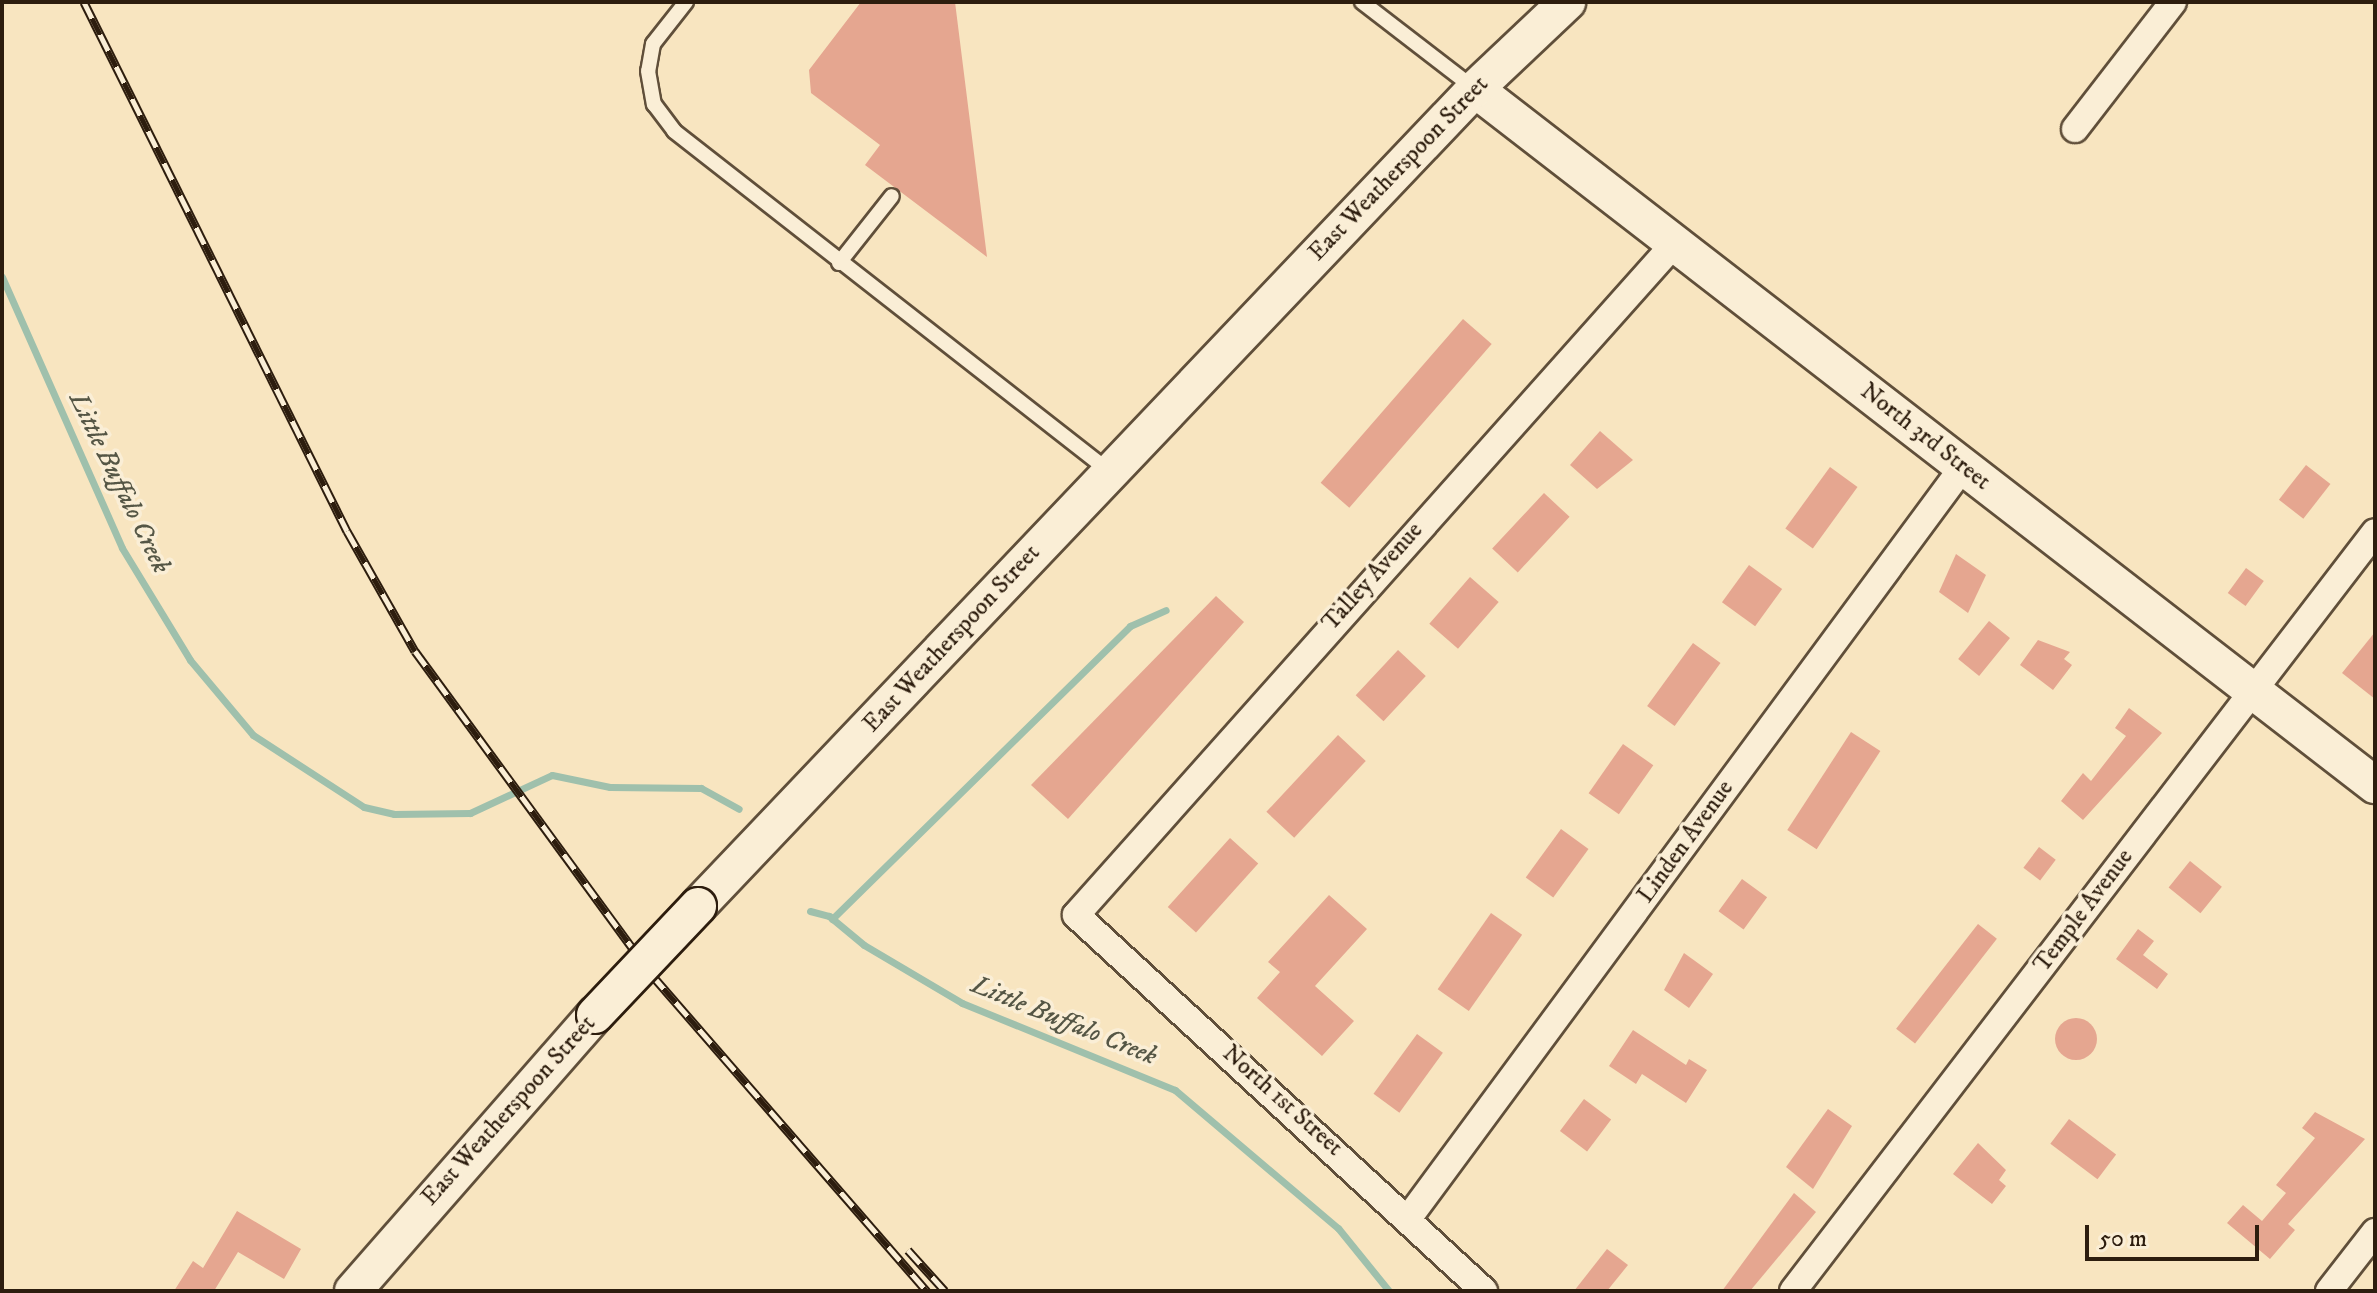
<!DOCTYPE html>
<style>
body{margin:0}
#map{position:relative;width:2377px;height:1293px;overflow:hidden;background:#f8e5c0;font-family:"IM FELL DW Pica",serif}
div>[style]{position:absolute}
.stream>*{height:7px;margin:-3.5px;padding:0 3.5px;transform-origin:3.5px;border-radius:3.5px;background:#9fc0ac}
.building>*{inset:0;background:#e5a690;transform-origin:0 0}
.round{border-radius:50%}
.roads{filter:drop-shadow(2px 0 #604f3a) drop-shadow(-2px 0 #604f3a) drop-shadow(0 2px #604f3a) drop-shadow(0 -2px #604f3a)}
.lane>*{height:14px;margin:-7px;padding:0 7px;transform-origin:7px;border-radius:7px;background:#faeed6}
.street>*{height:26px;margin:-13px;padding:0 13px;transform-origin:13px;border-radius:13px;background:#faeed6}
.secondary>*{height:36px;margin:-18px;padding:0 18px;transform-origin:18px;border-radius:18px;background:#faeed6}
.rail>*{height:9px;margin-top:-4.5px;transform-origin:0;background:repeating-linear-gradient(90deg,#faeed6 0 18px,#2d1d0e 0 36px);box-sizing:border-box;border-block:2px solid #2d1d0e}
.bridges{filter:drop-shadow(2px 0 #2d1d0e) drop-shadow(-2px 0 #2d1d0e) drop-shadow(0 2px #2d1d0e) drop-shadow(0 -2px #2d1d0e)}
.secondary-bridge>*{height:36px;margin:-18px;padding:0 18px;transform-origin:18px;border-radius:18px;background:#faeed6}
span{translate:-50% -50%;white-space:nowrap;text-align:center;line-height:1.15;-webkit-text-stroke:7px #faeed6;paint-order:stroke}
.street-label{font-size:24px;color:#2d1d0e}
.water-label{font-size:26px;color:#555645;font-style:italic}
.frame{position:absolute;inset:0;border:4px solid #2d1d0e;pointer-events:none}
.scale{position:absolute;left:2085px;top:1225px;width:174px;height:36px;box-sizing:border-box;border:4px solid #2d1d0e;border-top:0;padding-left:10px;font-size:24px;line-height:28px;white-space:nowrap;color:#2d1d0e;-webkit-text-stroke:6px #faeed6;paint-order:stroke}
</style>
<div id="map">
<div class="stream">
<div style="left:2px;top:277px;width:296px;rotate:66.1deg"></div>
<div style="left:122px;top:548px;width:131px;rotate:58.7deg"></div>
<div style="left:190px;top:660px;width:98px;rotate:50deg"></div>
<div style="left:253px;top:735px;width:132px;rotate:33deg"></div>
<div style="left:364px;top:807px;width:31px;rotate:13deg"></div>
<div style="left:394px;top:814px;width:76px;rotate:-0.8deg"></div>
<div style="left:470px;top:813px;width:90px;rotate:-24.9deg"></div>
<div style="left:552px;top:775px;width:59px;rotate:11.7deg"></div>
<div style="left:610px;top:787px;width:91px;rotate:0.6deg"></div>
<div style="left:701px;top:788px;width:43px;rotate:28.9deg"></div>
<div style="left:810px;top:911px;width:20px;rotate:15deg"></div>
<div style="left:829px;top:916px;width:45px;rotate:39.6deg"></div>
<div style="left:864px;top:945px;width:114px;rotate:30.6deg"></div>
<div style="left:962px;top:1003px;width:230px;rotate:22.2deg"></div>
<div style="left:1175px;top:1090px;width:214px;rotate:40.3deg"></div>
<div style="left:1338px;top:1228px;width:81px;rotate:51deg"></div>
<div style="left:832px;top:919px;width:418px;rotate:-44.5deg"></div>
<div style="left:1130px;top:626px;width:39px;rotate:-24deg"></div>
</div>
<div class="building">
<div style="clip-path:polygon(861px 2px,955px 2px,987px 257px,865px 165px,880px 145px,811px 93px,809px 70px)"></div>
<div style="left:1463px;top:319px;width:38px;height:217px;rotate:41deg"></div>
<div style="clip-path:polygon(1600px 431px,1633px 460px,1597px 489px,1570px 465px)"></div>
<div style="left:2306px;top:465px;width:31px;height:44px;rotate:38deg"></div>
<div style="left:1830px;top:467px;width:34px;height:76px;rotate:36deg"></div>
<div style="left:1544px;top:493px;width:35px;height:76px;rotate:43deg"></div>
<div style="clip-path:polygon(1956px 554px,1986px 575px,1968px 613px,1939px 592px)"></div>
<div style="left:1749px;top:565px;width:41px;height:46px;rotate:36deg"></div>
<div style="left:2246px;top:568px;width:22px;height:31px;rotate:36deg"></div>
<div style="left:1470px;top:577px;width:38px;height:62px;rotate:41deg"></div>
<div style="clip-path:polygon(1216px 596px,1244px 622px,1068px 819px,1031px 785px)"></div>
<div style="left:1989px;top:621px;width:27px;height:49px;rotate:39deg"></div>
<div style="clip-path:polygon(2375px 632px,2375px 699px,2342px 673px)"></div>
<div style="clip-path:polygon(2038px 640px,2070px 652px,2064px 659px,2072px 665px,2053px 690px,2020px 665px)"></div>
<div style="left:1693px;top:643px;width:34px;height:78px;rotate:36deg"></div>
<div style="left:1398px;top:650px;width:38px;height:62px;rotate:43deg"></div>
<div style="clip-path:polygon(2129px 708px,2162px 733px,2083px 820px,2061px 801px,2083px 773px,2091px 781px,2126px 736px,2115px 728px)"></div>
<div style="left:1851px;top:732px;width:35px;height:117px;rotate:33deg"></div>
<div style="left:1338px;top:735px;width:38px;height:105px;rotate:43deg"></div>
<div style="left:1623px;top:744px;width:37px;height:60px;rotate:35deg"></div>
<div style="left:1561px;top:829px;width:34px;height:60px;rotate:36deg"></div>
<div style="left:1230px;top:838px;width:38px;height:93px;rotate:42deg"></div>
<div style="left:2039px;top:847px;width:21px;height:26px;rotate:37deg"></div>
<div style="left:2190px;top:861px;width:41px;height:34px;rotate:39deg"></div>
<div style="left:1742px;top:879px;width:31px;height:40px;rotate:36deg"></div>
<div style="clip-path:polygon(1329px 895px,1367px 929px,1315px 986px,1354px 1021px,1322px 1056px,1257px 998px,1280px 972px,1268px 962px)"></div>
<div style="left:1491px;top:913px;width:38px;height:93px;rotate:35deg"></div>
<div style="left:1978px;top:924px;width:24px;height:133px;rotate:38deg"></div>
<div style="clip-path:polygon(2138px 929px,2154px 941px,2143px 955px,2168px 974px,2157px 989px,2116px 959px)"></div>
<div style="clip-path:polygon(1684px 953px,1713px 974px,1689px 1008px,1664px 990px)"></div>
<div class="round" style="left:2055px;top:1018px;width:42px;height:42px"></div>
<div style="clip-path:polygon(1633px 1030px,1686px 1065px,1689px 1059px,1707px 1070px,1686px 1103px,1642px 1074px,1636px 1084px,1609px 1066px)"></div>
<div style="left:1417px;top:1034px;width:32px;height:74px;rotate:36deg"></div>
<div style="left:1584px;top:1099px;width:34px;height:40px;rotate:37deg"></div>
<div style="clip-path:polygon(1828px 1109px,1852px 1126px,1813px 1189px,1786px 1167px)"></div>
<div style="clip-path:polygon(2315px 1112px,2365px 1139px,2288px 1224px,2295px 1230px,2270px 1259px,2227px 1223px,2243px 1205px,2262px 1221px,2286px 1193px,2276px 1185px,2315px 1138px,2302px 1128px)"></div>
<div style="left:2069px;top:1119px;width:59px;height:31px;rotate:37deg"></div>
<div style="clip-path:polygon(1978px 1143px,2006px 1170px,1999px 1180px,2006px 1186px,1992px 1204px,1953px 1174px)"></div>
<div style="clip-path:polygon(1794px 1193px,1816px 1212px,1750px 1291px,1722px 1291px)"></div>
<div style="clip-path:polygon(237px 1211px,301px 1249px,284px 1279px,238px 1252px,214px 1291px,174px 1291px,193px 1261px,203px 1268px)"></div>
<div style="clip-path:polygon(1607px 1249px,1628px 1265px,1607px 1291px,1574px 1291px)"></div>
</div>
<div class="roads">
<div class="lane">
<div style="left:686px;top:2px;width:53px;rotate:128.2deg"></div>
<div style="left:653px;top:44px;width:27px;rotate:100deg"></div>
<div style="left:648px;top:71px;width:34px;rotate:80deg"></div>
<div style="left:654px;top:104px;width:34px;rotate:53deg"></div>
<div style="left:674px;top:131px;width:552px;rotate:38.01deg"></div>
<div style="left:1362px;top:2px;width:143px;rotate:37.6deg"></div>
<div style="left:839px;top:263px;width:85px;rotate:-51.7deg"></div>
</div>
<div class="street">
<div style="left:2075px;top:129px;width:160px;rotate:-52.3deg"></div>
<div style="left:1410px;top:1216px;width:931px;rotate:-53.56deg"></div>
<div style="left:1484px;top:1291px;width:555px;rotate:-137.34deg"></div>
<div style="left:1076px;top:915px;width:899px;rotate:-48.29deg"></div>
<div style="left:1793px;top:1291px;width:956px;rotate:-52.52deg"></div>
<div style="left:2329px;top:1291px;width:75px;rotate:-52.1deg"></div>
</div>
<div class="secondary">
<div style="left:1475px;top:89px;width:1138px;rotate:37.72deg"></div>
<div style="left:698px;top:906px;width:1127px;rotate:-46.44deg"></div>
<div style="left:1475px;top:89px;width:127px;rotate:-43.4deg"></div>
<div style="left:353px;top:1291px;width:367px;rotate:-48.8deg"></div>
</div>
</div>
<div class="rail">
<div style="left:84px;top:2px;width:591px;rotate:63.57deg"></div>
<div style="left:347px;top:531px;width:138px;rotate:60.5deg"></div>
<div style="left:415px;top:651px;width:401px;rotate:53.8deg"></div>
<div style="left:652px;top:975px;width:419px;rotate:49deg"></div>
<div style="left:908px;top:1250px;width:55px;rotate:47.9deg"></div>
</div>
<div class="bridges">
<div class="secondary-bridge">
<div style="left:595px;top:1015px;width:150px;rotate:-46.6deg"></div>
</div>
</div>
<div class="street-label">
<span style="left:1399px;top:169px;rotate:-46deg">East Weatherspoon Street</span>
<span style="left:1925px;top:437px;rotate:38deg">North 3rd Street</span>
<span style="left:1373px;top:577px;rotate:-48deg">Talley Avenue</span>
<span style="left:952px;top:639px;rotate:-47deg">East Weatherspoon Street</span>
<span style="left:1686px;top:842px;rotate:-54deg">Linden Avenue</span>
<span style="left:2084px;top:911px;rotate:-53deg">Temple Avenue</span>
<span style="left:1282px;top:1101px;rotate:42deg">North 1st Street</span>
<span style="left:509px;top:1111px;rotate:-48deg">East Weatherspoon Street</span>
</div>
<div class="water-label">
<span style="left:119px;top:483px;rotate:64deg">Little Buffalo Creek</span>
<span style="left:1064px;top:1021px;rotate:22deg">Little Buffalo Creek</span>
</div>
<div class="frame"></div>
<div class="scale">50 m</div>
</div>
